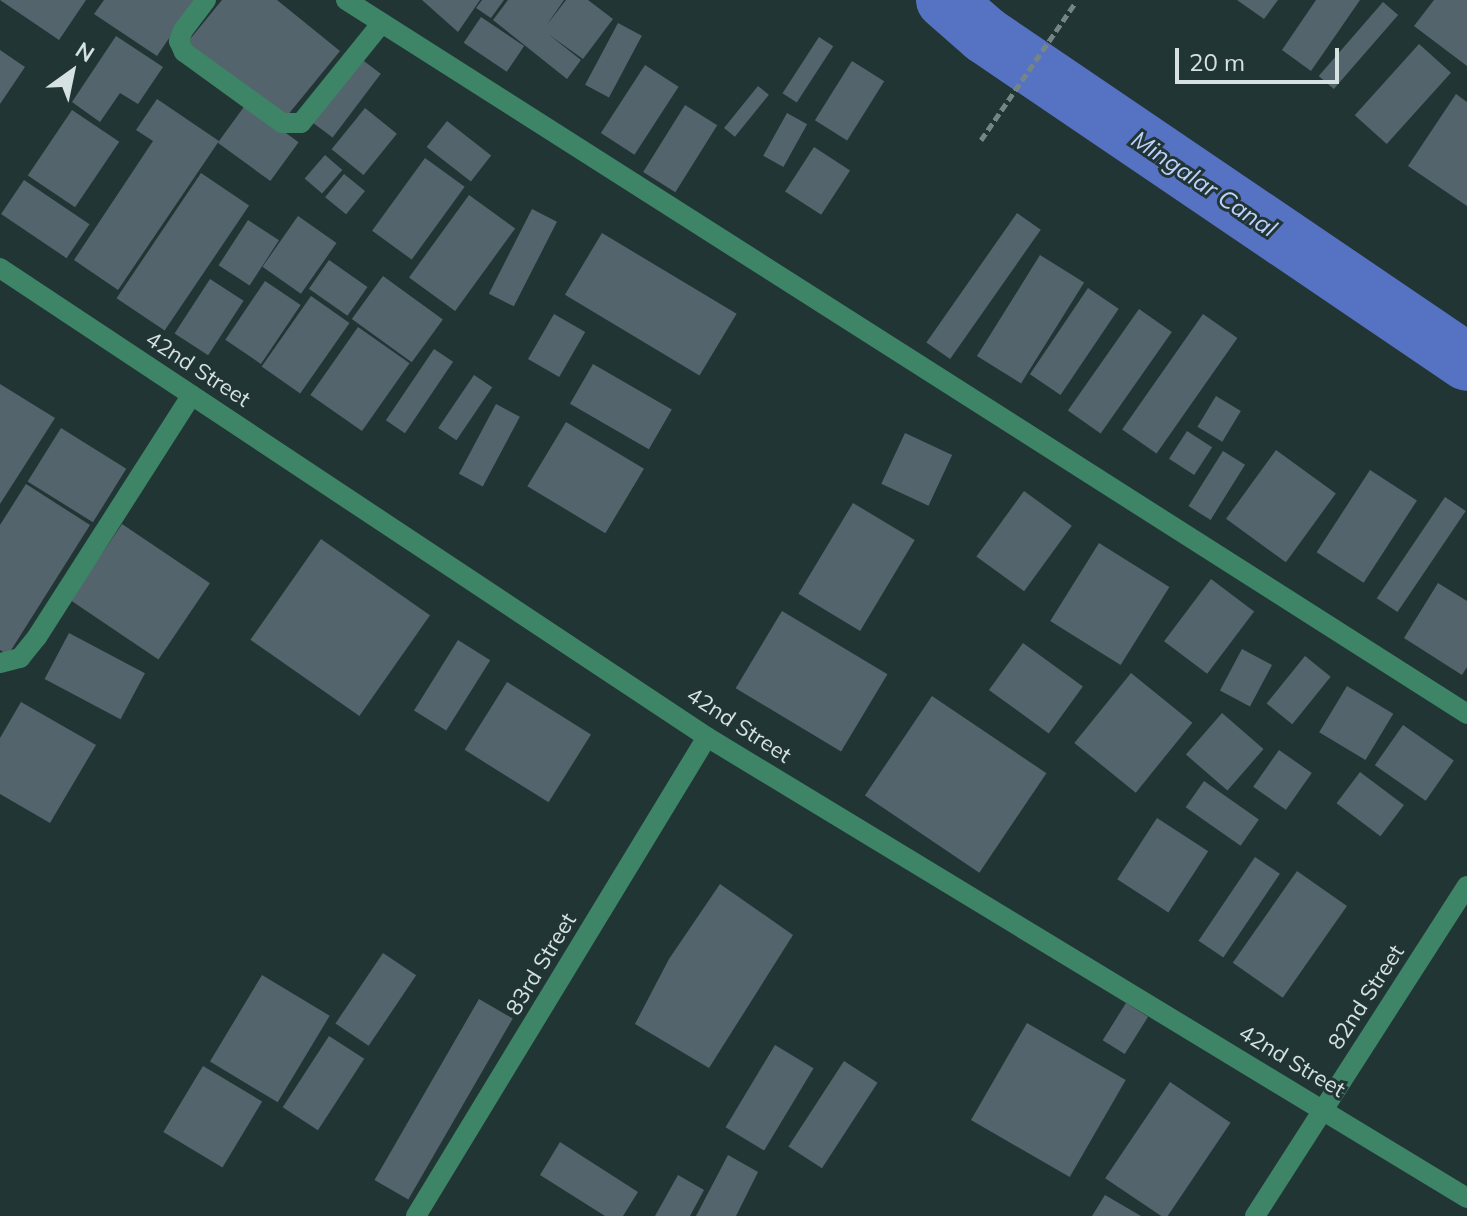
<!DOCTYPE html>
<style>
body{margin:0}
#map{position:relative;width:1467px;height:1216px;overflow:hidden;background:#223535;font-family:Mulish,sans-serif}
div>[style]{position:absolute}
.canal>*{height:58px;margin:-29px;padding:0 29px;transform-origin:29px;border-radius:29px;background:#5673c3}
.building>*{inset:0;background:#54646c;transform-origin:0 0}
.path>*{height:5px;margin-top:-2.5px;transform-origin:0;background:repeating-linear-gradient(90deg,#758485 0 8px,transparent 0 12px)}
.minor>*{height:20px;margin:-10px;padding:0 10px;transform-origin:10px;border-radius:10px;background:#3e8467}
span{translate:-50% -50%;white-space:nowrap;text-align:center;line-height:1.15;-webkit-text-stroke:6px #223535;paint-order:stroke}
.street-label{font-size:22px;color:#d6e1e2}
.water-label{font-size:24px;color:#bed1fc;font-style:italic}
.north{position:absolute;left:32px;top:32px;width:80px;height:80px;-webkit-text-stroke:6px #223535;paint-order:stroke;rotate:33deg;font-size:22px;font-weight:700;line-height:32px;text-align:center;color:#d6e1e2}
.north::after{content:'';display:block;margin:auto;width:28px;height:36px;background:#d6e1e2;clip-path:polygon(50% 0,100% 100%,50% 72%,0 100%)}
.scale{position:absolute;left:1175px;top:48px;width:164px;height:36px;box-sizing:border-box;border:4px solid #d6e1e2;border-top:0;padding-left:10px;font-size:24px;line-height:28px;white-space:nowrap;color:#d6e1e2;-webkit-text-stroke:6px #223535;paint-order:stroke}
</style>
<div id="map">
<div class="canal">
<div style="left:945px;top:0;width:53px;rotate:41.2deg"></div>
<div style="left:985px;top:35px;width:582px;rotate:34.15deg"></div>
</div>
<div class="building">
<div style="clip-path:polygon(0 0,86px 0,59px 40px)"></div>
<div style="clip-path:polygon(104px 0,195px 0,157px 56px,94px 14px)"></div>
<div style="clip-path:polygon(222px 0,277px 0,340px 51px,282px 122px,186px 44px)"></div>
<div style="clip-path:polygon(422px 0,480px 0,458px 32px)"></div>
<div style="clip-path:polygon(482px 0,504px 0,491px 18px,476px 8px)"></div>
<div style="clip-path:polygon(508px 0,564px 0,546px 26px,566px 0,588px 0,613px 19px,583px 59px,548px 34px,581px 60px,567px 79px,493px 20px)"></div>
<div style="clip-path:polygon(1237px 0,1278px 0,1264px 19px)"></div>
<div style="clip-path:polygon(1316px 0,1360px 0,1311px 71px,1282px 50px)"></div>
<div style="clip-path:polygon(1434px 0,1467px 0,1467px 66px,1414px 26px)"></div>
<div style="left:1383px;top:2px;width:20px;height:98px;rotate:41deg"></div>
<div style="left:481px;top:17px;width:52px;height:31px;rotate:34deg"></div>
<div style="left:618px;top:23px;width:27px;height:70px;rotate:28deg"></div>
<div style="clip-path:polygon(116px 36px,163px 67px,138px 104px,120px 93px,100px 122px,72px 102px)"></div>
<div style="left:819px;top:37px;width:17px;height:67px;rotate:33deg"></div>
<div style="left:1419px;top:44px;width:43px;height:96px;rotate:42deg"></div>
<div style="clip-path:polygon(0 50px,25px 67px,0 104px)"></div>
<div style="left:360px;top:58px;width:26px;height:80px;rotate:37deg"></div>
<div style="left:852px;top:61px;width:38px;height:70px;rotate:32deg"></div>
<div style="left:645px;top:65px;width:40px;height:81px;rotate:33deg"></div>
<div style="left:758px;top:86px;width:14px;height:54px;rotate:39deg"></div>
<div style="clip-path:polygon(1456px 94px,1467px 102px,1467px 206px,1408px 166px)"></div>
<div style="clip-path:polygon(157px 99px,219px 141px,118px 290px,74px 260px,153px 141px,136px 130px)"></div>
<div style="left:246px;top:104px;width:65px;height:48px;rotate:36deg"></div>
<div style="left:685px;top:105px;width:38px;height:79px;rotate:32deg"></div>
<div style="left:365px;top:108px;width:41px;height:53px;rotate:39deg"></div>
<div style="left:72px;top:110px;width:57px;height:79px;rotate:34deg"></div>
<div style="left:787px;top:113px;width:23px;height:49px;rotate:29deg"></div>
<div style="left:447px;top:121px;width:56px;height:33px;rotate:38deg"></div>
<div style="left:814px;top:147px;width:43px;height:53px;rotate:33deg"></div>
<div style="left:325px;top:155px;width:23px;height:31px;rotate:41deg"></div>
<div style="left:425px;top:158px;width:49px;height:90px;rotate:36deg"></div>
<div style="left:201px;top:173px;width:58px;height:151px;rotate:34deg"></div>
<div style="left:344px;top:174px;width:27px;height:30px;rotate:39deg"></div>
<div style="left:24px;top:180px;width:79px;height:41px;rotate:34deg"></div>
<div style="left:469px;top:195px;width:57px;height:102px;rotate:36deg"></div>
<div style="left:532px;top:209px;width:28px;height:95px;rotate:27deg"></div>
<div style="left:1017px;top:213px;width:29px;height:158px;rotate:35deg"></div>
<div style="left:298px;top:216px;width:47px;height:62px;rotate:35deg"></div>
<div style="left:248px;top:220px;width:37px;height:54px;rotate:33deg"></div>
<div style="left:602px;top:233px;width:157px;height:72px;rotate:31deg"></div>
<div style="left:1040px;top:255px;width:52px;height:119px;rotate:32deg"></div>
<div style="left:329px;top:260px;width:47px;height:35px;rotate:35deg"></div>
<div style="left:383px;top:276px;width:74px;height:53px;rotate:36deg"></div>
<div style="left:210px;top:279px;width:40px;height:65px;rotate:33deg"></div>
<div style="left:265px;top:281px;width:43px;height:71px;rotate:34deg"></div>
<div style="left:1088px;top:288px;width:37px;height:104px;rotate:34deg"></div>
<div style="left:311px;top:296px;width:47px;height:86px;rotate:35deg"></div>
<div style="left:1139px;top:309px;width:40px;height:124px;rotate:35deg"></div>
<div style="left:554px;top:314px;width:36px;height:52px;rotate:30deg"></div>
<div style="left:1203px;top:314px;width:42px;height:141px;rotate:35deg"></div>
<div style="left:358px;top:327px;width:63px;height:83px;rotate:35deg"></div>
<div style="left:434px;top:349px;width:23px;height:86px;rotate:34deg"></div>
<div style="left:593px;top:364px;width:91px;height:46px;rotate:30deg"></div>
<div style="left:474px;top:375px;width:22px;height:64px;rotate:34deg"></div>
<div style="clip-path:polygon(0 384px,55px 418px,0 504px)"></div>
<div style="left:1216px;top:396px;width:29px;height:36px;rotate:31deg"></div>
<div style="left:496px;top:404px;width:27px;height:79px;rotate:28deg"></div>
<div style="left:566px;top:422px;width:91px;height:75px;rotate:31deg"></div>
<div style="left:61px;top:428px;width:77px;height:63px;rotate:32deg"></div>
<div style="left:1187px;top:431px;width:30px;height:33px;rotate:33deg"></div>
<div style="left:905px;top:433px;width:52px;height:56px;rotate:25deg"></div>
<div style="left:1276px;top:450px;width:74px;height:85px;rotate:36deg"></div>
<div style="left:1223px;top:451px;width:26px;height:65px;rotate:32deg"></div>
<div style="left:1370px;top:470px;width:56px;height:98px;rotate:33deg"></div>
<div style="clip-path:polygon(26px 484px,90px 525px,8px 655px,0 650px,0 525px)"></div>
<div style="left:1024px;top:491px;width:59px;height:81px;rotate:36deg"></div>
<div style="left:1445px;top:497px;width:25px;height:122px;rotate:34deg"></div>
<div style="left:853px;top:503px;width:72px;height:106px;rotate:31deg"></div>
<div style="left:122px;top:524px;width:106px;height:92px;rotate:34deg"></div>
<div style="left:321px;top:539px;width:133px;height:123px;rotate:35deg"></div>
<div style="left:1099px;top:543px;width:83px;height:92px;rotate:32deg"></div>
<div style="left:1211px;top:579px;width:54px;height:78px;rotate:37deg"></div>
<div style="clip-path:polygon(1438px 583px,1467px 601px,1467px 667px,1462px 675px,1404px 638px)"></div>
<div style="left:782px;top:611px;width:123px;height:90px;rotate:31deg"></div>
<div style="left:69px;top:633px;width:86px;height:52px;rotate:28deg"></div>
<div style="left:458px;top:640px;width:38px;height:83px;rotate:32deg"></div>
<div style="left:1023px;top:643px;width:74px;height:58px;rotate:36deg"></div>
<div style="left:1242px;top:649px;width:34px;height:47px;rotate:28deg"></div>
<div style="left:1305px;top:656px;width:33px;height:61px;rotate:39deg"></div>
<div style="left:1131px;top:673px;width:79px;height:90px;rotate:39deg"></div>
<div style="left:507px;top:682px;width:99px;height:80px;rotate:32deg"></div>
<div style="left:1347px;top:686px;width:54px;height:54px;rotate:31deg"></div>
<div style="left:932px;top:696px;width:138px;height:120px;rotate:34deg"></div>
<div style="clip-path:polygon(21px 702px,96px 745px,50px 823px,0 794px,0 738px)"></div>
<div style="left:1222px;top:713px;width:55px;height:55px;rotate:41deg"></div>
<div style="left:1403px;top:725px;width:62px;height:49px;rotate:35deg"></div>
<div style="left:1279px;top:750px;width:40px;height:45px;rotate:35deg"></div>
<div style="left:1360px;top:772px;width:55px;height:39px;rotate:37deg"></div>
<div style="left:1204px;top:781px;width:67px;height:32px;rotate:35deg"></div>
<div style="left:1157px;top:818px;width:61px;height:73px;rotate:33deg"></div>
<div style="left:1255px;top:857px;width:30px;height:101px;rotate:34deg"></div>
<div style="left:1297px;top:871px;width:61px;height:112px;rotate:35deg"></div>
<div style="clip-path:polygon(720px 884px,793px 935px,709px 1068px,635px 1024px,669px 959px)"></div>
<div style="left:383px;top:953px;width:40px;height:85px;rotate:34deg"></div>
<div style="left:262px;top:975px;width:79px;height:101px;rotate:31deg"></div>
<div style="left:479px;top:999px;width:39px;height:209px;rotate:30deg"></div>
<div style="left:1126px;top:1003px;width:26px;height:44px;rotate:32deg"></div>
<div style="left:1027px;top:1023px;width:114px;height:112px;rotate:30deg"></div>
<div style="left:329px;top:1036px;width:42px;height:85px;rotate:33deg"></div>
<div style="left:775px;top:1045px;width:45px;height:96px;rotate:31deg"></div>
<div style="left:844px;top:1061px;width:40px;height:102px;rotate:33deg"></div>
<div style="left:203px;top:1066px;width:69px;height:77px;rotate:31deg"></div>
<div style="left:1170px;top:1082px;width:73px;height:116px;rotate:34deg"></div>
<div style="clip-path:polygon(560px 1142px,638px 1192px,623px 1216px,605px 1216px,540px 1175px)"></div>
<div style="clip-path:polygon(728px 1155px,758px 1172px,736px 1216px,696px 1216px)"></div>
<div style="clip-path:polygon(678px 1175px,704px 1190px,690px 1216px,655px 1216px)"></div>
<div style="clip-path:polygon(1105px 1195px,1141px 1216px,1092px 1216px)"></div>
</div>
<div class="path">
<div style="left:981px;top:140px;width:166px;rotate:-55.5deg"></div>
</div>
<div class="minor">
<div style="left:206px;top:0;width:38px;rotate:127deg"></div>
<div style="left:183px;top:30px;width:12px;rotate:110deg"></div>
<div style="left:179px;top:41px;width:12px;rotate:66deg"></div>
<div style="left:184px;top:52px;width:121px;rotate:35.9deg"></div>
<div style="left:282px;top:123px;width:19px"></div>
<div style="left:301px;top:123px;width:126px;rotate:-51.1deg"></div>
<div style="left:346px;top:0;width:1329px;rotate:32.49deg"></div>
<div style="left:0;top:268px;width:848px;rotate:33.56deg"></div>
<div style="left:707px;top:737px;width:889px;rotate:31.24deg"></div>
<div style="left:0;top:663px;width:21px;rotate:-14deg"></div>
<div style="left:20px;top:658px;width:27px;rotate:-51deg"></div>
<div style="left:37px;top:637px;width:287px;rotate:-57.4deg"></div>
<div style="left:416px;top:1216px;width:560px;rotate:-58.72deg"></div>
<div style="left:1255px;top:1216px;width:392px;rotate:-57.3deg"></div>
</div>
<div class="street-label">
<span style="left:198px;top:369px;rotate:33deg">42nd Street</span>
<span style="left:739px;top:725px;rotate:33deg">42nd Street</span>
<span style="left:541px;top:964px;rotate:-59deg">83rd Street</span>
<span style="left:1366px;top:997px;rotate:-57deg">82nd Street</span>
<span style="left:1292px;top:1061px;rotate:31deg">42nd Street</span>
</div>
<div class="water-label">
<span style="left:1204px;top:184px;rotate:34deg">Mingalar Canal</span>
</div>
<div class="north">N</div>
<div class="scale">20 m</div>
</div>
